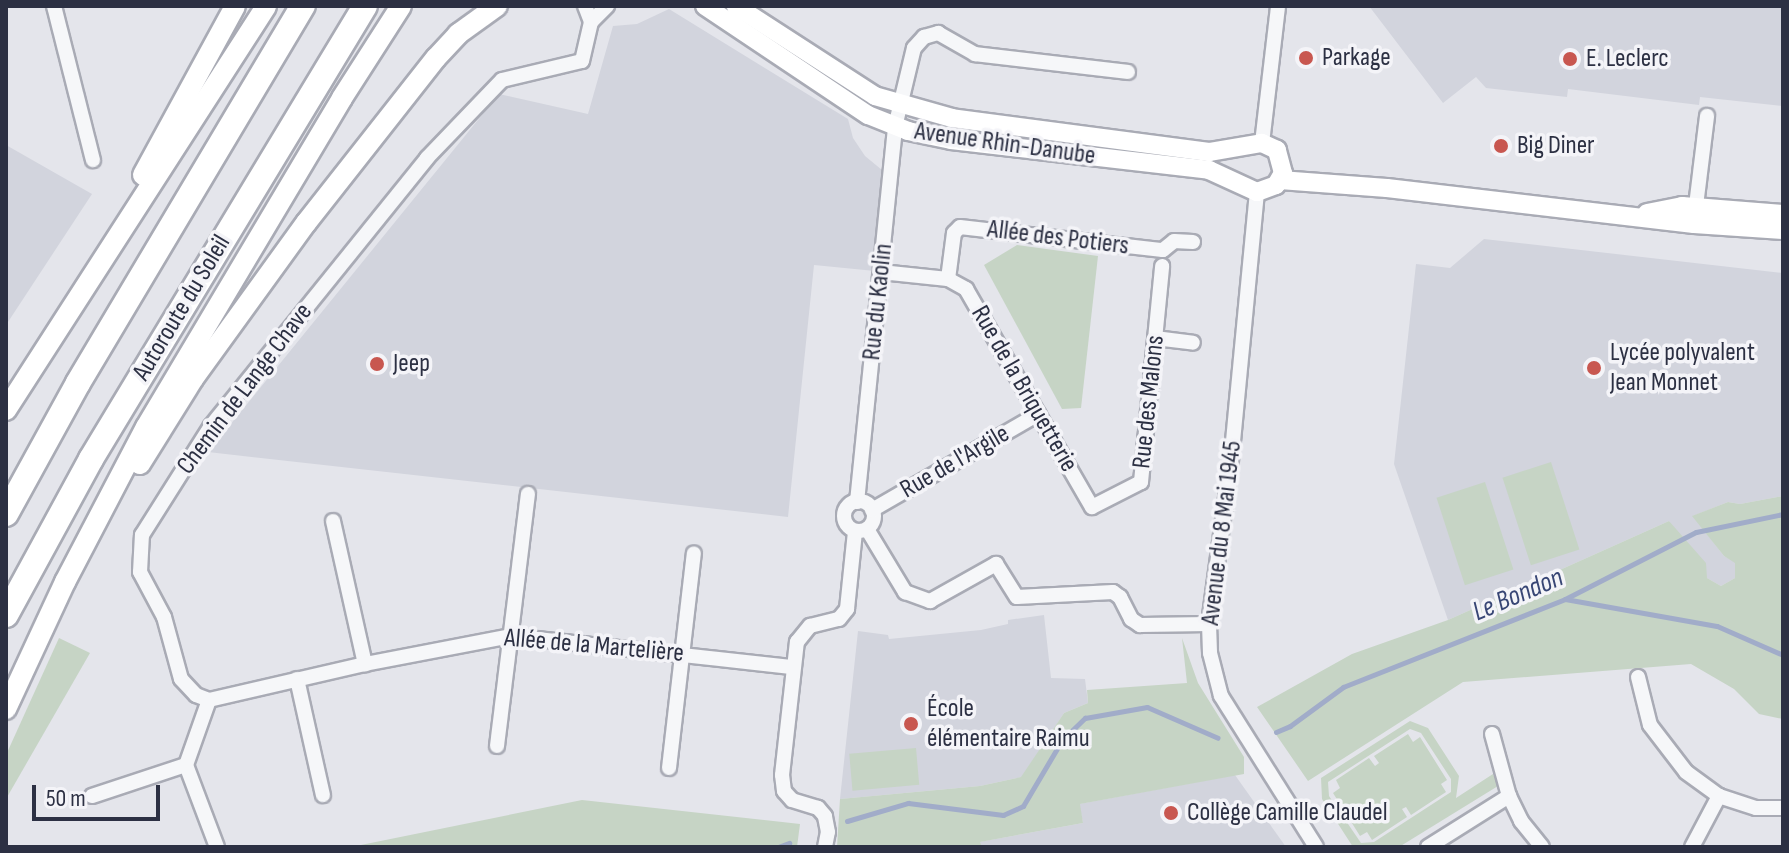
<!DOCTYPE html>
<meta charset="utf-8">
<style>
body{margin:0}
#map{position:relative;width:1789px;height:853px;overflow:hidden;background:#e4e5eb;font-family:"Sofia Sans Condensed",sans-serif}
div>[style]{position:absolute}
.built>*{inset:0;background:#d2d4dd}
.green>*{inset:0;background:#c6d4c5;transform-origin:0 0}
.stream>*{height:5px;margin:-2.5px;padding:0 2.5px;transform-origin:2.5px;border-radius:2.5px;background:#a1acc9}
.roads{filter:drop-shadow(2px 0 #a9abb5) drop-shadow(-2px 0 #a9abb5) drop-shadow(0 2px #a9abb5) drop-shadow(0 -2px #a9abb5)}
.street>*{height:14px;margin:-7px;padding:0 7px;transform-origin:7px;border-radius:7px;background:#f6f7f9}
.street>.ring{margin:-7px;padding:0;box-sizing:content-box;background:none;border:14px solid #f6f7f9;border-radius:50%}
.secondary>*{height:18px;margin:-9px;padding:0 9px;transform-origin:9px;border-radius:9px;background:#fff}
.primary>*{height:20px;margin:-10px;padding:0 10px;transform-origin:10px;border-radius:10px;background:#fff}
.highway>*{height:24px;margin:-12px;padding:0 12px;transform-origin:12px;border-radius:12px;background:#fff}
.dots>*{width:22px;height:22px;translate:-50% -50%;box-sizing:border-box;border:4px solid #f4f4f8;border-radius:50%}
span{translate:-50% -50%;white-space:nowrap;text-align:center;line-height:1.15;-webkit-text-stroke:7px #f4f4f8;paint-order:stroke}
.poi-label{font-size:26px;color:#2c3043}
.left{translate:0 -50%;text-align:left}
.street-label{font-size:26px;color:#2c3043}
.water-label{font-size:28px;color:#384675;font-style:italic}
.frame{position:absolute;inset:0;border:8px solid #2c3043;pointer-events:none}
.scale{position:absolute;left:32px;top:785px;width:128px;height:36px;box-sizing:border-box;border:4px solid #2c3043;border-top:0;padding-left:10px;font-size:24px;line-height:28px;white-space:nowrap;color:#2c3043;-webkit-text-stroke:6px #f4f4f8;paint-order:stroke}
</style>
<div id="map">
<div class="built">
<div style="clip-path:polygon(1369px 6px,1783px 6px,1783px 106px,1700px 97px,1699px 105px,1568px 89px,1567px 97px,1486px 88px,1476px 77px,1443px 103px)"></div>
<div style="clip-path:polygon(669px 9px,848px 119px,853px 138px,865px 156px,882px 170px,875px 271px,814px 265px,788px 517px,208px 452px,499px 94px,588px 114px,613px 26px,637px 24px)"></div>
<div style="clip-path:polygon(6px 145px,92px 194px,6px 325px)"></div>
<div style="clip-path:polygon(1484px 239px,1783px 273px,1783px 496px,1740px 504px,1728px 502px,1693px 516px,1724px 556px,1735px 562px,1735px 578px,1721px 586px,1707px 578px,1669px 521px,1448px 620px,1394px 464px,1416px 264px,1450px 268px)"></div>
<div style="clip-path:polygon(1044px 615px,1051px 678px,1085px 679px,1088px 703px,1064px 713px,1022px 777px,980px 786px,840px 799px,858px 631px,888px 635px,889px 639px,981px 630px,1008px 624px,1008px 620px)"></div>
<div style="clip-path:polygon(1235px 775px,1286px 847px,982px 847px,979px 842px,1083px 823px,1079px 804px)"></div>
</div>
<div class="green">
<div style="clip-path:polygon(1017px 245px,1098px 256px,1081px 408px,1062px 409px,984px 265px)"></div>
<div style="left:1551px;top:462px;width:92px;height:51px;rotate:72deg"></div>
<div style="left:1485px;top:482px;width:92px;height:51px;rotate:72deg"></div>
<div style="clip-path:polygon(1783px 496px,1783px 719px,1759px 714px,1734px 689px,1691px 664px,1463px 682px,1308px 781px,1257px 707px,1352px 654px,1448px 620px,1669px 521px,1706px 563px,1707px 578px,1721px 586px,1735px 578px,1735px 563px,1724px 556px,1692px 516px,1728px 502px,1740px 504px)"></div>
<div style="clip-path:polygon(59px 638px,90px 653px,6px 799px,6px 755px)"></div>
<div style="clip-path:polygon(1182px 638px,1198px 683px,1244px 757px,1244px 774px,1080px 804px,1083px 823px,980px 842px,982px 847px,837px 847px,840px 799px,980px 786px,1021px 777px,1064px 713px,1088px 703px,1087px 690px,1187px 683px)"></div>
<div style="clip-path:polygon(evenodd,1410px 721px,1428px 728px,1459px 776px,1456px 798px,1493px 774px,1498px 786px,1399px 847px,1353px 847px,1322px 799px,1321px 778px,1410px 721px,1410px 729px,1421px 733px,1451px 779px,1451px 792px,1374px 842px,1361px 843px,1329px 796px,1328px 782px,1410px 729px)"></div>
<div style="clip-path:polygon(1408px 734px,1413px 742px,1420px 737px,1447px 780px,1441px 784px,1446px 792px,1411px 815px,1406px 807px,1402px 809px,1407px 817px,1372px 840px,1367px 832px,1360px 836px,1333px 793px,1340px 788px,1336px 780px,1369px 758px,1375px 766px,1379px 763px,1374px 756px)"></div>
<div style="left:916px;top:748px;width:37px;height:67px;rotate:85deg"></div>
<div style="clip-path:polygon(582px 800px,800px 824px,797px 847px,351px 847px)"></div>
</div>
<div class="stream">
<div style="left:1565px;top:599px;width:154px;rotate:10.1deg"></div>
<div style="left:1717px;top:626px;width:72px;rotate:23.7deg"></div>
<div style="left:1276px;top:732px;width:15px;rotate:-23deg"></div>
<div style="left:1290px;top:726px;width:66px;rotate:-36.3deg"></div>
<div style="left:1343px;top:687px;width:239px;rotate:-21.6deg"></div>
<div style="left:1565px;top:599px;width:147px;rotate:-27.1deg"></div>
<div style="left:1696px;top:532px;width:89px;rotate:-11.7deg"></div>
<div style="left:847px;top:821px;width:64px;rotate:-16.4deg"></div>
<div style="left:908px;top:803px;width:96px;rotate:7.2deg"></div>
<div style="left:1003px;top:815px;width:22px;rotate:-24deg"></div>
<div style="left:1023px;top:806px;width:77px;rotate:-59.4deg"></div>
<div style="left:1062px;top:740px;width:32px;rotate:-44deg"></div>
<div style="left:1085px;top:718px;width:63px;rotate:-10.1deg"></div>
<div style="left:1147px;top:707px;width:77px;rotate:23.6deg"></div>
<div style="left:778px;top:847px;width:12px;rotate:-20deg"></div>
</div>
<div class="roads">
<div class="street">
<div style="left:54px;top:6px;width:159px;rotate:75.8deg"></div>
<div style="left:585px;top:6px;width:17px;rotate:69deg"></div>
<div style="left:1262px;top:143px;width:138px;rotate:-83.3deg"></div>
<div style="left:1257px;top:192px;width:262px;rotate:95.5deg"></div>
<div style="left:1232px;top:453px;width:173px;rotate:97.7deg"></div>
<div style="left:1209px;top:624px;width:29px;rotate:88deg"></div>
<div style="left:1210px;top:653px;width:44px;rotate:75.7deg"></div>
<div style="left:1221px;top:696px;width:178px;rotate:57.8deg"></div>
<div style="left:1695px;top:214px;width:99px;rotate:-83deg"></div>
<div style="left:881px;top:272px;width:67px;rotate:6deg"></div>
<div style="left:948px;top:279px;width:21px;rotate:29deg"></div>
<div style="left:966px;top:289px;width:252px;rotate:60deg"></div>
<div style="left:1092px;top:507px;width:55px;rotate:-27deg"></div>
<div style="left:1141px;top:482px;width:217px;rotate:-84.4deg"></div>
<div style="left:948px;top:279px;width:46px;rotate:-82.6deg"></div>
<div style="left:954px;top:233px;width:8px;rotate:-45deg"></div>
<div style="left:960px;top:227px;width:204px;rotate:6.5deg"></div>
<div style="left:1163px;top:250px;width:14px;rotate:-39deg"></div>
<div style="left:1174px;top:241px;width:19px;rotate:3deg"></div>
<div style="left:1155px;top:338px;width:38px;rotate:7deg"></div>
<div class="ring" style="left:844px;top:501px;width:16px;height:16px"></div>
<div style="left:857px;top:502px;width:377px;rotate:-84.2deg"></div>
<div style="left:895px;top:127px;width:81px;rotate:-76.5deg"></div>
<div style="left:914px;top:48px;width:15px;rotate:-48deg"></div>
<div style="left:924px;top:37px;width:15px;rotate:-16deg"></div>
<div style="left:938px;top:33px;width:43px;rotate:29.6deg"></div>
<div style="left:975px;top:54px;width:154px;rotate:6.7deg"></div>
<div style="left:872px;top:510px;width:192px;rotate:-30deg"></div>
<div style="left:333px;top:521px;width:147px;rotate:77.4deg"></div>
<div style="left:867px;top:529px;width:74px;rotate:58.9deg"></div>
<div style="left:905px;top:592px;width:27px;rotate:20deg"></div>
<div style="left:930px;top:601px;width:76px;rotate:-29.3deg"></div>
<div style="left:996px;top:564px;width:39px;rotate:58deg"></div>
<div style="left:1017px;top:597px;width:96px;rotate:-3deg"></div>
<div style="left:1113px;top:592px;width:9px;rotate:36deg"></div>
<div style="left:1120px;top:597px;width:25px;rotate:63deg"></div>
<div style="left:1131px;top:619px;width:11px;rotate:34deg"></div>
<div style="left:1140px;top:625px;width:69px;rotate:-0.8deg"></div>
<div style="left:1638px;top:677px;width:49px;rotate:76deg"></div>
<div style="left:1650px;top:725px;width:59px;rotate:52.5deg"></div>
<div style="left:1686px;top:772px;width:41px;rotate:36deg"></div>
<div style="left:1719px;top:796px;width:39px;rotate:18deg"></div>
<div style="left:1756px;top:808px;width:27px"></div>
<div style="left:297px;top:679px;width:119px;rotate:77.4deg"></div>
<div style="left:209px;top:700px;width:160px;rotate:-13deg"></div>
<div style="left:365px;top:664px;width:148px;rotate:-10.9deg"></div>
<div style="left:510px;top:636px;width:285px;rotate:6.3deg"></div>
<div style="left:1492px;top:734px;width:64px;rotate:74.7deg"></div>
<div style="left:1509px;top:796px;width:28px;rotate:64deg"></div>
<div style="left:1521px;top:821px;width:33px;rotate:51deg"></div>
<div style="left:497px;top:746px;width:254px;rotate:-83deg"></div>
<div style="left:669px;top:768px;width:216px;rotate:-83.4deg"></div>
<div style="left:92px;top:796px;width:99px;rotate:-18.3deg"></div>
<div style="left:217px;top:847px;width:88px;rotate:-110.7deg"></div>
<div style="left:186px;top:765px;width:69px;rotate:-70.5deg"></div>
<div style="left:209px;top:700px;width:14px;rotate:-159deg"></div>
<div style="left:196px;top:695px;width:22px;rotate:-133deg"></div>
<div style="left:181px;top:679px;width:64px;rotate:-105.3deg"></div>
<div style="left:164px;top:617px;width:51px;rotate:-118.1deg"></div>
<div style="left:140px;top:572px;width:37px;rotate:-87deg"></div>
<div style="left:142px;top:535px;width:129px;rotate:-57.7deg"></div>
<div style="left:211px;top:426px;width:344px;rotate:-51.1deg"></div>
<div style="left:427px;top:158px;width:108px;rotate:-46.1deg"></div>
<div style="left:502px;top:80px;width:82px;rotate:-13.4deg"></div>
<div style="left:582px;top:61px;width:40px;rotate:-77deg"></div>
<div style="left:591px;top:22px;width:23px;rotate:-45deg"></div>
<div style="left:825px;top:847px;width:15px;rotate:-79deg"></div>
<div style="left:828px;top:832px;width:16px;rotate:-101deg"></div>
<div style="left:825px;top:816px;width:11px;rotate:-131deg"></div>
<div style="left:818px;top:808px;width:27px;rotate:-163deg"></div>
<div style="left:792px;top:800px;width:12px;rotate:-132deg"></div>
<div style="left:784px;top:791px;width:16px;rotate:-97deg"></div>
<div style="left:782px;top:775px;width:134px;rotate:-83.6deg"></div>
<div style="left:797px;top:642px;width:21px;rotate:-51deg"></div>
<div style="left:810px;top:626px;width:30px;rotate:-14deg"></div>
<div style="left:839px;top:619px;width:13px;rotate:-51deg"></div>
<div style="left:847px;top:609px;width:78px;rotate:-84.1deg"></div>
<div style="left:1428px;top:847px;width:96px;rotate:-32.2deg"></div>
<div style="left:1692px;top:847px;width:58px;rotate:-62.1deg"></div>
</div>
<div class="secondary">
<div style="left:705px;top:6px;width:196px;rotate:33.8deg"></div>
<div style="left:868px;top:115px;width:43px;rotate:21.8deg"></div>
<div style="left:908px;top:131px;width:44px;rotate:11.8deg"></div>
<div style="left:951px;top:140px;width:260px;rotate:6.6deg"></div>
<div style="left:1209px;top:170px;width:53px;rotate:24.6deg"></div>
<div style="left:1257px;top:192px;width:20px;rotate:-20deg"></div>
<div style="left:1276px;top:185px;width:14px;rotate:-60deg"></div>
<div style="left:1283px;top:173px;width:24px;rotate:-105deg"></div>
<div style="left:1277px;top:150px;width:17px;rotate:-155deg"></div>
<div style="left:1262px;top:143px;width:54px;rotate:170.4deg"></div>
<div style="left:1209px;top:152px;width:259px;rotate:-172.5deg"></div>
<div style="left:952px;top:118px;width:80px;rotate:-164.1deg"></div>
<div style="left:875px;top:96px;width:166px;rotate:-147.1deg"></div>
<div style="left:1280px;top:180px;width:107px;rotate:4.3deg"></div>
<div style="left:1387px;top:188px;width:309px;rotate:6.7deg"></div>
<div style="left:1694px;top:224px;width:89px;rotate:3.9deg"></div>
<div style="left:1647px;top:213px;width:36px;rotate:-11deg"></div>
<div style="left:1682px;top:206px;width:101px;rotate:4.5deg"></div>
</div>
<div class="primary">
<div style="left:143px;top:175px;width:192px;rotate:-61.4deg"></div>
<div style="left:6px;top:410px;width:480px;rotate:-57.2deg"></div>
<div style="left:140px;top:464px;width:100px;rotate:-58.1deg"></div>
<div style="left:193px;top:379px;width:193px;rotate:-54.1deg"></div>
<div style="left:306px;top:223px;width:210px;rotate:-51.8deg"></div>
<div style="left:436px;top:58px;width:33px;rotate:-47deg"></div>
<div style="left:458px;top:34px;width:48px;rotate:-35.7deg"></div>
<div style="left:6px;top:709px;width:140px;rotate:-65.1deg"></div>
<div style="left:65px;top:582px;width:175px;rotate:-62.4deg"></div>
<div style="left:146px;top:427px;width:383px;rotate:-59.2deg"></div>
<div style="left:342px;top:98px;width:109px;rotate:-57.3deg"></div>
</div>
<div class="highway">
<div style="left:6px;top:514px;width:149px;rotate:-61.2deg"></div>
<div style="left:78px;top:383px;width:439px;rotate:-59.2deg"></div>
<div style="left:6px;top:615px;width:178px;rotate:-61.4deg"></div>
<div style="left:91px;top:459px;width:529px;rotate:-58.83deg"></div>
</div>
</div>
<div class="dots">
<div style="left:1306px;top:58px;background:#c85750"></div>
<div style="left:1570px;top:59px;background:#c85750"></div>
<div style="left:1501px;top:146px;background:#c85750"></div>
<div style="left:377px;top:364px;background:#c85750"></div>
<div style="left:1594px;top:368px;background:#c85750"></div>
<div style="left:911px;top:724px;background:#c85750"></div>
<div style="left:1171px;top:813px;background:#c85750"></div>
</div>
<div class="poi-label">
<span class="left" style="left:1322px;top:58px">Parkage</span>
<span class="left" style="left:1586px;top:59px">E. Leclerc</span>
<span class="left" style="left:1517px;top:146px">Big Diner</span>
<span class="left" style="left:1610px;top:368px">Lycée polyvalent<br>Jean Monnet</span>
<span class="left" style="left:393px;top:364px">Jeep</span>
<span class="left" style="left:927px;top:724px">École<br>élémentaire Raimu</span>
<span class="left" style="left:1187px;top:813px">Collège Camille Claudel</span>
</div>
<div class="street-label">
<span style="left:1005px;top:144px;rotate:8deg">Avenue Rhin-Danube</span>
<span style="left:1058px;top:238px;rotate:7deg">Allée des Potiers</span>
<span style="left:878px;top:302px;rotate:-84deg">Rue du Kaolin</span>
<span style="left:182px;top:308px;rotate:-59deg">Autoroute du Soleil</span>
<span style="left:245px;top:389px;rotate:-53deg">Chemin de Lange Chave</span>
<span style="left:1024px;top:389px;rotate:60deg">Rue de la Briquetterie</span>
<span style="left:1149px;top:402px;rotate:-84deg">Rue des Malons</span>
<span style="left:955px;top:462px;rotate:-30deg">Rue de l'Argile</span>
<span style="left:1222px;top:533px;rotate:-83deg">Avenue du 8 Mai 1945</span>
<span style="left:594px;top:646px;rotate:5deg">Allée de la Martelière</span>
</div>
<div class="water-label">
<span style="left:1518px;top:595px;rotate:-23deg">Le Bondon</span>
</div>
<div class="frame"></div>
<div class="scale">50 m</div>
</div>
